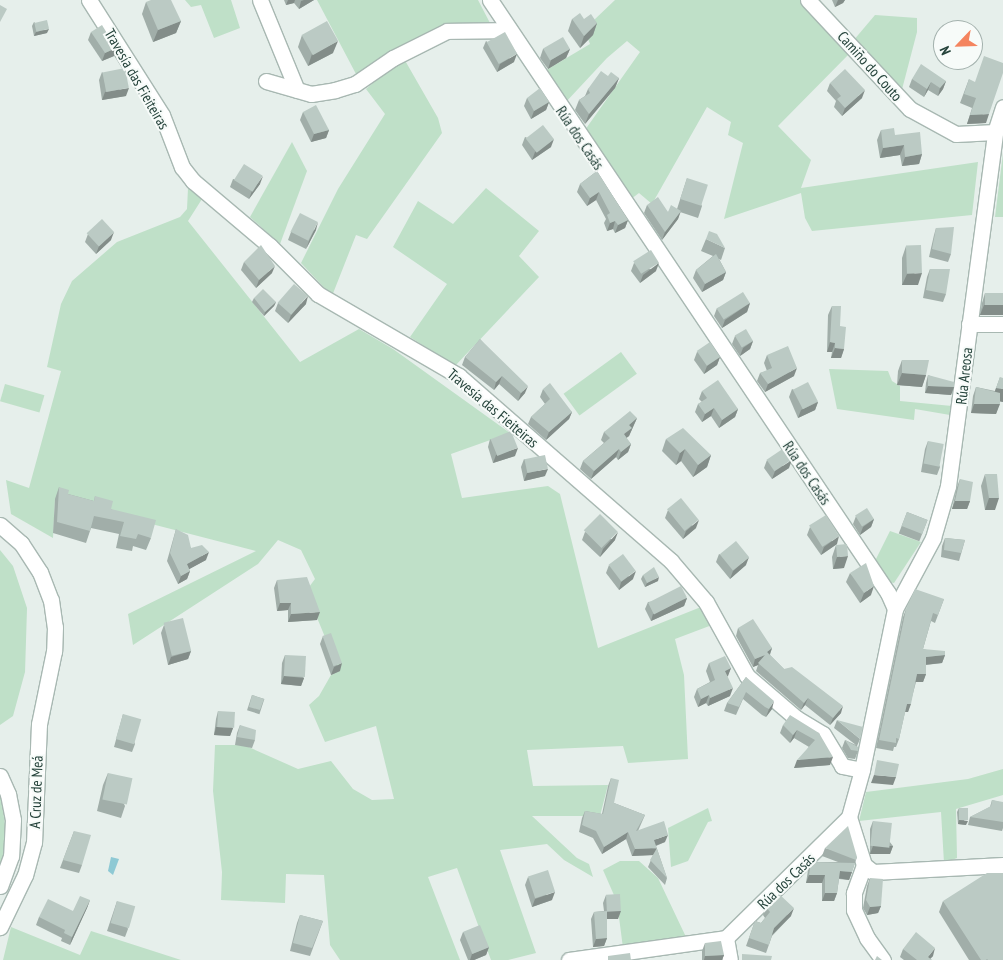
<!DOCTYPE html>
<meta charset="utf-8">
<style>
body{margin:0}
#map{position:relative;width:1003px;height:960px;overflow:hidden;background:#e6efeb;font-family:"PT Sans Narrow",sans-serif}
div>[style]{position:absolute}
.green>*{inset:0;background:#bfe0c8;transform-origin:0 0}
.water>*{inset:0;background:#8ec9d4}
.roads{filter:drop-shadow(1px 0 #a8b8b2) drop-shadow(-1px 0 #a8b8b2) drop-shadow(0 1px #a8b8b2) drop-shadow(0 -1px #a8b8b2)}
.minor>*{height:15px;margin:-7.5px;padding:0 7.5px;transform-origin:7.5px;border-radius:7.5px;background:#fff}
.wall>*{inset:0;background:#a1aea9;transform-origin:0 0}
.shaded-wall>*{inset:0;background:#838d89}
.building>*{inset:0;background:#bbcac4;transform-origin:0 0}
span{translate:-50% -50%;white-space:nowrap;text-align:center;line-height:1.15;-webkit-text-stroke:4px #f7fbf9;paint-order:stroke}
.street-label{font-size:15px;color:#24423a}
.north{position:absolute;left:933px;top:20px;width:50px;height:50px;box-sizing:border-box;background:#f7fbf9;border:1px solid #a3b1ad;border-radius:50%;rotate:246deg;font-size:14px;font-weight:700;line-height:20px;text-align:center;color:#24423a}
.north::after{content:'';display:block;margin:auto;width:18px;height:22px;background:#f4845f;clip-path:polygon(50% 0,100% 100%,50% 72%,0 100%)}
</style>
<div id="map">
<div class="green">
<div style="clip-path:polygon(185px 0,231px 0,240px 28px,214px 38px,201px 5px,191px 7px)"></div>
<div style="clip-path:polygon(317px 0,478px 0,490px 23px,445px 27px,356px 74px)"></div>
<div style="clip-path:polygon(615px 0,800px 0,850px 53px,778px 126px,811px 160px,801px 188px,978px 162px,972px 215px,812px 231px,805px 218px,801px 193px,724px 219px,743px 143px,728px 135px,731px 122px,707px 107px,652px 204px,639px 193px,631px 199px,585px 130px,640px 52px,627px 41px,607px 58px,565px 103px,543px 72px,590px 44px,588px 39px,594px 20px)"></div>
<div style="clip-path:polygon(875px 15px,917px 18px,917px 32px,900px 97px,853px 41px)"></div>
<div style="clip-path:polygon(403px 57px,438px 118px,442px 133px,367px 239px,356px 235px,332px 296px,301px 263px,338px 189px,385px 114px,366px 89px)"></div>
<div style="clip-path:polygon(292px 142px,307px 171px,280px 244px,250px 217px)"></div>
<div style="clip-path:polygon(1003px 153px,1003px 217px,995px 217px)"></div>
<div style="clip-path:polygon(188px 188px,202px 199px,188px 221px,300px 362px,359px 329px,393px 349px,510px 433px,451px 454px,462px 498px,548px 486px,560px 494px,598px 648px,701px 607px,712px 625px,675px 639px,684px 675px,688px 759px,628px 763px,623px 746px,527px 750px,533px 786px,608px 785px,600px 816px,532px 816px,577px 858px,589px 864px,593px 877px,564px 860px,547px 844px,500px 850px,536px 953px,508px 960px,491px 960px,457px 868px,428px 877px,460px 960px,340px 960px,330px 945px,324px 875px,286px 874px,285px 903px,221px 900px,222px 872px,213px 791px,215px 745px,244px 745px,298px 769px,331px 761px,353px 789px,372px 800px,394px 799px,376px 726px,325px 742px,309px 705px,319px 696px,331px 675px,339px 671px,306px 591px,315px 579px,301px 550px,278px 540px,258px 564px,133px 645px,128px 614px,256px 551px,55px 499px,53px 538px,11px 514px,6px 480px,29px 488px,61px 371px,47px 367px,61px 304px,72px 281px,117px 242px,180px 217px,187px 209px)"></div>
<div style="clip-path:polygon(486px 188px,539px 231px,519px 256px,539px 277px,455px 366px,410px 337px,447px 284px,393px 247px,418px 201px,453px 224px)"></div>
<div style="left:621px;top:352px;width:27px;height:71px;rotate:54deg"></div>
<div style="clip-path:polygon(829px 369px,888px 371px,892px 381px,900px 386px,900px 401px,952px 406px,950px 415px,915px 409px,914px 420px,837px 409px)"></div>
<div style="left:5px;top:384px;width:41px;height:18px;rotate:16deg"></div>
<div style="clip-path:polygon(890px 531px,921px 542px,894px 583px,889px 582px,875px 561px)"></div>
<div style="clip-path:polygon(0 550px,13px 566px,27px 608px,25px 672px,13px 716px,0 725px)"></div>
<div style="clip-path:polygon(1003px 769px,1003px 795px,956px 809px,957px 858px,944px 863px,941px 812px,859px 821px,866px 792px,968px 779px)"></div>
<div style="clip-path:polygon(0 792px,8px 843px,0 867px)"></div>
<div style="clip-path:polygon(708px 808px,712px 821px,708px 822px,688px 861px,671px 867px,668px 828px)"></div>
<div style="clip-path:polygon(620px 861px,639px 861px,658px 878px,686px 937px,623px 948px,617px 902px,603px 870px)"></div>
<div style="clip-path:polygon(11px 927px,80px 955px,91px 931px,181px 960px,3px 960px)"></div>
</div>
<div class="water">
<div style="clip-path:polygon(111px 857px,119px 859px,113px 875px,108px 871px)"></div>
</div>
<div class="roads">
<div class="minor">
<div style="left:89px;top:0;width:136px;rotate:57.6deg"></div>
<div style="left:162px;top:115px;width:56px;rotate:69deg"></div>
<div style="left:182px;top:167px;width:18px;rotate:52deg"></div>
<div style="left:193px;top:181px;width:101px;rotate:40.2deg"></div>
<div style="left:270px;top:246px;width:68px;rotate:45deg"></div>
<div style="left:318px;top:294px;width:163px;rotate:30.2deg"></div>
<div style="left:459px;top:376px;width:281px;rotate:41.1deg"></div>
<div style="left:671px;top:561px;width:54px;rotate:49.5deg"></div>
<div style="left:706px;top:602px;width:85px;rotate:61deg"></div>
<div style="left:747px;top:676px;width:65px;rotate:40.6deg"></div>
<div style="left:796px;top:718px;width:31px;rotate:31deg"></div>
<div style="left:823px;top:734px;width:37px;rotate:59deg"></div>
<div style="left:842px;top:766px;width:20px;rotate:11deg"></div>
<div style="left:260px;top:0;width:97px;rotate:67.7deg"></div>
<div style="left:490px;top:0;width:714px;rotate:56.13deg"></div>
<div style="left:888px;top:593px;width:17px;rotate:66deg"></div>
<div style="left:895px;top:609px;width:164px;rotate:101.6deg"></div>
<div style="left:862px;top:770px;width:49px;rotate:105.5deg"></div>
<div style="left:849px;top:817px;width:173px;rotate:135.5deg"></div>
<div style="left:726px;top:938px;width:22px;rotate:80deg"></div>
<div style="left:808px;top:0;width:149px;rotate:46.9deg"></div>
<div style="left:910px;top:109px;width:52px;rotate:28.5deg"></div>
<div style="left:956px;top:134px;width:39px;rotate:-3deg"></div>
<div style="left:266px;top:81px;width:47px;rotate:16.1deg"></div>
<div style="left:311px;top:94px;width:24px;rotate:-9deg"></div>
<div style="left:335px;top:90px;width:21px;rotate:-17deg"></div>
<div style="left:355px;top:84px;width:46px;rotate:-34.4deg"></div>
<div style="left:393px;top:58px;width:60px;rotate:-26.6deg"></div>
<div style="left:447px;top:31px;width:61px;rotate:-0.9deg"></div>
<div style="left:969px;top:324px;width:34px"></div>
<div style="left:0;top:525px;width:28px;rotate:41deg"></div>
<div style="left:21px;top:543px;width:35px;rotate:57deg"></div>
<div style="left:40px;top:572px;width:30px;rotate:69deg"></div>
<div style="left:51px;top:600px;width:27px;rotate:82deg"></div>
<div style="left:55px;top:627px;width:24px;rotate:92deg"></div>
<div style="left:54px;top:651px;width:75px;rotate:101.6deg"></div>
<div style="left:39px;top:724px;width:118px;rotate:92.4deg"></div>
<div style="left:34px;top:842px;width:34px;rotate:105deg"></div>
<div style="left:25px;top:875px;width:58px;rotate:115.7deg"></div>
<div style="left:895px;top:609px;width:81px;rotate:-61.8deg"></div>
<div style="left:933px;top:538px;width:54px;rotate:-73.9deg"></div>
<div style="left:948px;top:486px;width:357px;rotate:-82.4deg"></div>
<div style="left:995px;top:132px;width:26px;rotate:-72deg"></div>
<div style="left:0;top:776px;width:20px;rotate:66deg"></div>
<div style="left:8px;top:794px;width:26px;rotate:79deg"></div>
<div style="left:13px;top:820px;width:36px;rotate:93deg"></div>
<div style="left:11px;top:856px;width:32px;rotate:110deg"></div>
<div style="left:849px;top:817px;width:50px;rotate:72.6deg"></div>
<div style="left:864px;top:865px;width:11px;rotate:38deg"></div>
<div style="left:873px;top:872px;width:130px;rotate:-3.1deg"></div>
<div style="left:864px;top:865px;width:30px;rotate:110deg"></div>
<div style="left:854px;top:893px;width:17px;rotate:90deg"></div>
<div style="left:854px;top:910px;width:31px;rotate:65deg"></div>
<div style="left:867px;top:938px;width:27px;rotate:54deg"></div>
<div style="left:569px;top:960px;width:159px;rotate:-8deg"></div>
</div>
</div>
<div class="wall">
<div style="clip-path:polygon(284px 0,314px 0,299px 9px,294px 3px,286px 5px)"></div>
<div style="clip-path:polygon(832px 0,845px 0,843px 3px,835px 7px)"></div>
<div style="clip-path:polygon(146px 2px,181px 21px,176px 33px,153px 42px,142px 14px)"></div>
<div style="clip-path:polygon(572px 19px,584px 19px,597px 23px,593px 35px,580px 48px,568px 31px)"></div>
<div style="clip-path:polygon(34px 22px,47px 33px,34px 36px,32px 26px)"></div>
<div style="clip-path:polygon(91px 32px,116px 48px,114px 56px,102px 61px,88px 40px)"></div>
<div style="clip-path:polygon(302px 35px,333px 53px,308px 66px,298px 47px)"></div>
<div style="clip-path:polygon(486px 41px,514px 62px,497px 72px,483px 48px)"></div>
<div style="clip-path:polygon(543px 49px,570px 49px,566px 58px,548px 69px,540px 58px)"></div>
<div style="clip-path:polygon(102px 72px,126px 96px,102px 100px,99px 80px)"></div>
<div style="clip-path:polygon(608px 76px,619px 78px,615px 88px,585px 124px,575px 110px,579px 100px,585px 96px,588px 89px)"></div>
<div style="clip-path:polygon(912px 79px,946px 81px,943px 89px,938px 96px,928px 90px,924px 97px,909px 87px)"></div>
<div style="clip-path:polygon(969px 79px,986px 123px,967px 124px,972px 108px,960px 103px)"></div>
<div style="clip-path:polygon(830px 83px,862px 98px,842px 116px,834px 107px,836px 101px,827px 91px)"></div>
<div style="clip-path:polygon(527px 98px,549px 102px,546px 110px,531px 119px,524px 106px)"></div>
<div style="clip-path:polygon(303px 112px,329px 130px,326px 138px,311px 142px,300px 120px)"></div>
<div style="clip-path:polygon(881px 130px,895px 135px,922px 154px,919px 164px,902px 166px,900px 155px,880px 158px,877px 140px)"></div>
<div style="clip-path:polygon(525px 137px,551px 147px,532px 160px,522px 145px)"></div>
<div style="clip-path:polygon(597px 171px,628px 220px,625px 228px,615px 233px,613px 229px,607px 231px,604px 223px,606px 219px,596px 200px,587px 206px,577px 192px,580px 184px)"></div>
<div style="clip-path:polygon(687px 178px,702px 206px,698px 218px,680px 212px,678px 219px,662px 240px,644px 213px,647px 205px,668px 212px,677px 209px)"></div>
<div style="clip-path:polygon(233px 179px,260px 184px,249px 199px,230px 187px)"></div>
<div style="clip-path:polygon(936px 228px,951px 254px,948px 262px,929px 257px,934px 235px)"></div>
<div style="clip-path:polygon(316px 230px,306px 249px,288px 240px,291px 232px)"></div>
<div style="clip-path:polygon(88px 234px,111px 240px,96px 254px,85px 242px)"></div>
<div style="clip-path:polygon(706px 239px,725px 248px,721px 260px,719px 259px,726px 272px,723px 280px,702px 292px,693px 278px,696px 270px,713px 256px,701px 251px)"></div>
<div style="clip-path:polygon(906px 246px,918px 285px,902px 285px,902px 258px)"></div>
<div style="clip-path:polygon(244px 262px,272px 273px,256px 288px,241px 270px)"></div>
<div style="clip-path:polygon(634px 263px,656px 271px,640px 283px,631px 271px)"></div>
<div style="clip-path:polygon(930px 269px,946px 294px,943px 302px,923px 298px,927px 277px)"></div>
<div style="clip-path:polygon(985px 293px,1003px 315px,980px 315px,982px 303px)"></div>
<div style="clip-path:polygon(254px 298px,276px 302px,274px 306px,264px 316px,252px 302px)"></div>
<div style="clip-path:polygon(278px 303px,306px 304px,288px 323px,275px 311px)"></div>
<div style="clip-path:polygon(750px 303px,747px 312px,722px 328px,714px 316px,717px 308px)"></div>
<div style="clip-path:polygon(832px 306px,840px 326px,844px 349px,841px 358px,831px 358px,832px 352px,827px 352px,828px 315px)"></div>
<div style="clip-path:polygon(735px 336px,753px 341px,750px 349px,740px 356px,732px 344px)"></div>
<div style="clip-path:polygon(480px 339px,525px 393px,518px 401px,499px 384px,494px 390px,462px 365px,465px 357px)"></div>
<div style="clip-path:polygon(697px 352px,720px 357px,717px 365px,704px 374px,694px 360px)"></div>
<div style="clip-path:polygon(767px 355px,794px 376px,765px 392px,757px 381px,760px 373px,767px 371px,764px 363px)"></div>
<div style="clip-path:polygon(902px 360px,926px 375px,922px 387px,897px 385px,898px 371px)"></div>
<div style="clip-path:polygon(928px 375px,954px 387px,951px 395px,925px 393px,926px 383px)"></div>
<div style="clip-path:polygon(1000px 377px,1003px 402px,1000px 401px,996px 414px,971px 413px,973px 396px,976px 387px,995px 391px)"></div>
<div style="clip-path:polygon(543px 389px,572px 412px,569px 419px,546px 440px,528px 424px,531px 417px,545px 404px,540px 397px)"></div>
<div style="clip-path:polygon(792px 389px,818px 402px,815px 410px,798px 418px,789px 397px)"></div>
<div style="clip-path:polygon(702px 391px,738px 409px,735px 417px,719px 428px,711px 416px,702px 422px,695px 412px,698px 404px,702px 402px,699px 399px)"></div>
<div style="clip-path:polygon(637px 418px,629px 436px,626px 438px,631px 444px,628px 452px,618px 460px,616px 457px,591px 479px,580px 469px,583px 461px,604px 443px,601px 440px,604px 432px)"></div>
<div style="clip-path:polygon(490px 439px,515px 456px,493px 463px,488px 447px)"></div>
<div style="clip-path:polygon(666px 439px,711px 455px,707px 467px,693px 477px,681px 461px,676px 465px,662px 451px)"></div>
<div style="clip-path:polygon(928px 441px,940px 467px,937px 475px,921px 472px,925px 449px)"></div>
<div style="clip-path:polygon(524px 459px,545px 476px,524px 481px,521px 467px)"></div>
<div style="clip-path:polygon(767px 460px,789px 468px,772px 479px,764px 468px)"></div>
<div style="clip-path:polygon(985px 474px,995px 510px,985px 510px,981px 486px)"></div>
<div style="clip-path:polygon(960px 479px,970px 501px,967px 509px,952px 509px,957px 487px)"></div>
<div style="clip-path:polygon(59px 487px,68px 494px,94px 501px,95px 496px,111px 509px,151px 538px,146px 550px,133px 546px,132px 551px,116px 548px,119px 534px,91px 528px,86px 543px,53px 533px,55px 499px)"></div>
<div style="clip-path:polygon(668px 510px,696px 528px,683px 539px,665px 518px)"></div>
<div style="left:907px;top:512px;width:22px;height:23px;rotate:21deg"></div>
<div style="clip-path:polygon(856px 516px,874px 519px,871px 527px,860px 535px,853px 524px)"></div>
<div style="clip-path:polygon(810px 527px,837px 544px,821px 555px,807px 535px)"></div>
<div style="clip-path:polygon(176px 529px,191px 548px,206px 560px,189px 569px,190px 571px,187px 579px,178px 584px,167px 561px)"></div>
<div style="clip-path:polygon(585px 532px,615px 540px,600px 557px,582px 540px)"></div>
<div style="clip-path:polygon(945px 538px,965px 540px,959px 561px,941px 557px,942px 546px)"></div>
<div style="clip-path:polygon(836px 545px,844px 568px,833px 569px,832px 557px)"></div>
<div style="clip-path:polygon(719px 554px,746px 565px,730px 579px,716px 562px)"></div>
<div style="clip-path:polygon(609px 565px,633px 579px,619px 590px,606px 573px)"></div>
<div style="clip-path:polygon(850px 573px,871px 595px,860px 603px,846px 582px)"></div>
<div style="clip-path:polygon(643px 575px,658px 581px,645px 587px,641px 579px)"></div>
<div style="clip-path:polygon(277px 580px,317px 620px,288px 622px,288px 610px,277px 611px,274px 588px)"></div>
<div style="clip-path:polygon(687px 598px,684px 606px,651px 621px,645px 609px,648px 602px)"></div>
<div style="clip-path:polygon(944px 599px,935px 623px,931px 621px,923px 649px,945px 655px,942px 663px,926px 665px,926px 674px,923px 682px,916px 682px,908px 712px,905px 712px,899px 739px,896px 747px,894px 747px,893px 751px,876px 748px,903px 617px,906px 609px)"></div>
<div style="clip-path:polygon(164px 625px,191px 651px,188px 659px,168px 665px,161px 633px)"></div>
<div style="clip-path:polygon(738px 628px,772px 648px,770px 655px,784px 669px,841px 713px,830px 725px,805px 705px,801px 710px,756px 671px,758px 665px,753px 667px,736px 636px)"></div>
<div style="clip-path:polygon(323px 636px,340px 671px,331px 675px,320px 644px)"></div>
<div style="clip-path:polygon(285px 655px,304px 678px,301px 686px,281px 684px,282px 663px)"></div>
<div style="clip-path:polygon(709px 663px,731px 668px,727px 677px,730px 696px,708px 706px,706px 703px,698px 707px,694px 697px,697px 689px,710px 682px,706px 671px)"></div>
<div style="clip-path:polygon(746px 677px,772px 709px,766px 717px,762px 715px,743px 699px,736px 715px,724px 711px,727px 703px)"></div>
<div style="left:252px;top:695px;width:13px;height:16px;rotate:18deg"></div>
<div style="clip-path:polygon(218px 711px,233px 728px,230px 736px,214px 735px,216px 719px)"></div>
<div style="clip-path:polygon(123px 714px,135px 744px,132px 752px,114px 747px)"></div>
<div style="clip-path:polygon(837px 720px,860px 739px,857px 746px,858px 751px,855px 759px,848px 758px,842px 748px,845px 740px,856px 745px,834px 728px)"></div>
<div style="clip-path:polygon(240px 725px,255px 740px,252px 748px,235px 745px,237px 733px)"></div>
<div style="clip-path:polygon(783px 725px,819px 733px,830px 765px,794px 768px,809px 747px,794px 738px,790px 743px,780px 733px)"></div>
<div style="clip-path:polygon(108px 773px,125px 806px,121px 818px,97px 811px,103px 785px)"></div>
<div style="clip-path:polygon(611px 778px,614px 803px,645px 815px,638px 831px,665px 842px,656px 846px,667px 878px,665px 885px,648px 867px,653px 855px,632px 856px,626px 839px,602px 854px,593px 838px,579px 832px,582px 818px,585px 811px,602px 814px,608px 786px)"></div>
<div style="clip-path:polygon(992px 800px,1003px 803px,1003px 828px,1002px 831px,968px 825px,970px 817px,990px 807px)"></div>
<div style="clip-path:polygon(959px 808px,966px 825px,958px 824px,957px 812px)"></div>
<div style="clip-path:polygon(873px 821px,893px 846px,890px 854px,870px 854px,870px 829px)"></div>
<div style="clip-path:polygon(74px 831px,82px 865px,79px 873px,60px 868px)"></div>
<div style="clip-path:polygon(825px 848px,857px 857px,849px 880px,839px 879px,837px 893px,834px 901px,822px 901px,822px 883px,806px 883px,808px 870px,811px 862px,838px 862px,822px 856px)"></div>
<div style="clip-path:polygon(528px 877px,552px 900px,532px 907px,525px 885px)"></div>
<div style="clip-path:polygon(870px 878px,881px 906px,878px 913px,867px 915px,863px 908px,867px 886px)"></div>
<div style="clip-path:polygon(606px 895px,618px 919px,607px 919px,607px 938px,604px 946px,593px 947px,591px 919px,594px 912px,604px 911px,603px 903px)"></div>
<div style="clip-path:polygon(90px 900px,87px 908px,70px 945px,61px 941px,62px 938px,36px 925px,39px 917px,73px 911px)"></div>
<div style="clip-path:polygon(117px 901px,128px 929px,125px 937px,107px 931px)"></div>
<div style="clip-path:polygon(943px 901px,1003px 960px,969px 960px,939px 912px)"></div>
<div style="clip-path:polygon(766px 907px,791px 916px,772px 936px,766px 953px,746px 946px,755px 921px,761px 923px,765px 918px,763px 915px)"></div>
<div style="clip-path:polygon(300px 915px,323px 921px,310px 956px,290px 951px,297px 923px)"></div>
<div style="clip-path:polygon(463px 932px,489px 947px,486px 955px,474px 960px,468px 960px,460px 940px)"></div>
<div style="clip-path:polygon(705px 943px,724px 955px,722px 960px,702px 960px,702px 951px)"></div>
<div style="clip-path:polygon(903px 949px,933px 956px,930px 959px,932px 960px,904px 960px,900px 957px)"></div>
</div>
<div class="shaded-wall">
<div style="clip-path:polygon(288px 0,295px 0,294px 3px,286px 5px)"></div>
<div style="clip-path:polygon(304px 0,314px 0,299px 9px,301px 1px)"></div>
<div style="clip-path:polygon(838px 0,845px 0,843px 3px,835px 7px)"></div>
<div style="clip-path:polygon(181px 21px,176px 33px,153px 42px,158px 30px)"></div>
<div style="clip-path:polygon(597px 23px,593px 35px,580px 48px,584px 36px)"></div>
<div style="clip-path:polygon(49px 29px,47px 33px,34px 36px,36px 32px)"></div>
<div style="clip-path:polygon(338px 41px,333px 53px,308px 66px,312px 54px)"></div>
<div style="clip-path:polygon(116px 48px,114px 56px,102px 61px,105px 53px)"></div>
<div style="clip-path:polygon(570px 49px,566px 58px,548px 69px,551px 60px)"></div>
<div style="clip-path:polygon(517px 54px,514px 62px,497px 72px,500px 64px)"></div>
<div style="clip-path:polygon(619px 78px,615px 88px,585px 124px,589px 114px)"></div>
<div style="clip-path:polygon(946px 81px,943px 89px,938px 96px,940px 88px)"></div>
<div style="clip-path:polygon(931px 82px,928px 90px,924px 97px,927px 89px)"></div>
<div style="clip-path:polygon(129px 88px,126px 96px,102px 100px,105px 92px)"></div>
<div style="clip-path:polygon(865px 90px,862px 98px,842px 116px,845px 108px)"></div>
<div style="clip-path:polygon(549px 102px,546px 110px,531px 119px,534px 111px)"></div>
<div style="clip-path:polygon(989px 114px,986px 123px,967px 124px,970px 115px)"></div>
<div style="clip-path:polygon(329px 130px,326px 138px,311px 142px,314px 134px)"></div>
<div style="clip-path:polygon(554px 139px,551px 147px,532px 160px,535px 152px)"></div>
<div style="clip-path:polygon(904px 145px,900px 155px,880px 158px,883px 148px)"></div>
<div style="clip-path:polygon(922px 154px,919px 164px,902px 166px,905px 157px)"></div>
<div style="clip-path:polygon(263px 176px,260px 184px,249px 199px,252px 191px)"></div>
<div style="clip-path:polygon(599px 192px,596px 200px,587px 206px,590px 198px)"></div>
<div style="clip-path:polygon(681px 211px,678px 219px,662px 240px,665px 232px)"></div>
<div style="clip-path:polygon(628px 220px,625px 228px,615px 233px,618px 225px)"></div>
<div style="clip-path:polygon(615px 221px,613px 229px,607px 231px,610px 223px)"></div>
<div style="clip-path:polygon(318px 222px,316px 230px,306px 249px,309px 241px)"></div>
<div style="clip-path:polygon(114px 232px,111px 240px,96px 254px,99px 246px)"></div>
<div style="clip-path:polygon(659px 263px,656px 271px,640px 283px,643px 275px)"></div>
<div style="clip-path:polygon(275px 266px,272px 273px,256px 288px,259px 280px)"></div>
<div style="clip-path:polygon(726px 272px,723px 280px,702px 292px,705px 284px)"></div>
<div style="clip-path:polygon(922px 273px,918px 285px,902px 285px,907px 274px)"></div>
<div style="clip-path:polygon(308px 296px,306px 304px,288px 323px,291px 315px)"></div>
<div style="clip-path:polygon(276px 302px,274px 306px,264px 316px,265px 312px)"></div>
<div style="clip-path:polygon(750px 303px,747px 312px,722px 328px,725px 320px)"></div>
<div style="clip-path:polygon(984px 305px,1003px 305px,1003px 315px,980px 315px)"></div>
<div style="clip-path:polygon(753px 341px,750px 349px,740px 356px,743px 348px)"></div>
<div style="clip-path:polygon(830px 342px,835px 343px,832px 352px,827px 352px)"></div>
<div style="clip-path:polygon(835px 348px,844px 349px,841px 358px,831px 358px)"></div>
<div style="clip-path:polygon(720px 357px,717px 365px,704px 374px,707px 366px)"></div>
<div style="clip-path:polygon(797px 368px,794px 376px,765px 392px,768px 384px)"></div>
<div style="clip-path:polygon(902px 373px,926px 375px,922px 387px,897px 385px)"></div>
<div style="clip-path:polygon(502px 376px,499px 384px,494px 390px,496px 382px)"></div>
<div style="clip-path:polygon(528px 386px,525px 393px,518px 401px,521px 393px)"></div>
<div style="clip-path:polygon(928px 386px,954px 387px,951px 395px,925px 393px)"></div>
<div style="clip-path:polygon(996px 388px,1003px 389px,1003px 402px,992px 400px)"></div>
<div style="clip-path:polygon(818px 402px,815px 410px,798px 418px,801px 410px)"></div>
<div style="clip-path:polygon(974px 404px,1000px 404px,996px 414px,971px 413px)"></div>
<div style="clip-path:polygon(714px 408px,711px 416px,702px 422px,705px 414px)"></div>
<div style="clip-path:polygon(738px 409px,735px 417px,719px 428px,722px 420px)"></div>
<div style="clip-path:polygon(572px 412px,569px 419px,546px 440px,549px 432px)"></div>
<div style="clip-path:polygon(637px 418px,629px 436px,621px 442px,624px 434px,629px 425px)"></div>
<div style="clip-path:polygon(631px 444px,628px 452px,618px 460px,621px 452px)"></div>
<div style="clip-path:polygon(518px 448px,515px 456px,493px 463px,496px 455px)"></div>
<div style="clip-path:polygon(619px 449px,616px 457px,591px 479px,594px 471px)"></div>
<div style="clip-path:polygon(685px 449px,681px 461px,676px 465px,680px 453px)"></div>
<div style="clip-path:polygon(711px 455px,707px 467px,693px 477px,698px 465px)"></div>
<div style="clip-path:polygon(792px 460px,789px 468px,772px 479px,775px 471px)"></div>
<div style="clip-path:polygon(548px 469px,545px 476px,524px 481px,527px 473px)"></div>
<div style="clip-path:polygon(989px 498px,999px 498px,995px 510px,985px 510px)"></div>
<div style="clip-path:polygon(955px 501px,970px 501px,967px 509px,952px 509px)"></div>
<div style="clip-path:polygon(874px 519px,871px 527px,860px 535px,863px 527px)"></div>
<div style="clip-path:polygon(699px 520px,696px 528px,683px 539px,686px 531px)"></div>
<div style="clip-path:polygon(618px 532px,615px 540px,600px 557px,603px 549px)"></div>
<div style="clip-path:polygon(839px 536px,837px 544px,821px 555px,824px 547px)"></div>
<div style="clip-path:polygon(209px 552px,206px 560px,184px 572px,187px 564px)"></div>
<div style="clip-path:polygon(848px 556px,844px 568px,833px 569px,837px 557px)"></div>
<div style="clip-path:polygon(749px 557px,746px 565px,730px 579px,733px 571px)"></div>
<div style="clip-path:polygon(190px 571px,187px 579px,178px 584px,181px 576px)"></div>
<div style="clip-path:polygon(636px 571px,633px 579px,619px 590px,621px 582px)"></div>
<div style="clip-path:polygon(659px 577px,658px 581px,645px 587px,647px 583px)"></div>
<div style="clip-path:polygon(874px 586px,871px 595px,860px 603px,864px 593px)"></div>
<div style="clip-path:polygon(687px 598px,684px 606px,651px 621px,653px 614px)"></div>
<div style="clip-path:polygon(280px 603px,291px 603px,288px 610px,277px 611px)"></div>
<div style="clip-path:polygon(320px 612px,317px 620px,288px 622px,291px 614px)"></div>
<div style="clip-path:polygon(772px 648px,769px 656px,767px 652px)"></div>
<div style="clip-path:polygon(191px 651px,188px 659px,168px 665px,171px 657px)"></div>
<div style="clip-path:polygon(765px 655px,758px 665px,753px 667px,755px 659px)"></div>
<div style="clip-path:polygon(945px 655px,942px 663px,923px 665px,926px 657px)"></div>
<div style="clip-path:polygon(342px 663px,340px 671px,331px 675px,334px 667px)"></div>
<div style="clip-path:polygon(731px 668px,728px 676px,722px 679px,725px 671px)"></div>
<div style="clip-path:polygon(917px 674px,926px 674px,923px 682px,914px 682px)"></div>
<div style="clip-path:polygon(284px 676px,304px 678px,301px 686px,281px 684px)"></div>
<div style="clip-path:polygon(733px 688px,730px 696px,708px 706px,710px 698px)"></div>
<div style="clip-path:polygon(709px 695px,706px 703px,698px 707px,701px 699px)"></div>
<div style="clip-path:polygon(808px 698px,805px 705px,801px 710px,804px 703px)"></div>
<div style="clip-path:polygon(774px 701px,772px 709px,766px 717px,769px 709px)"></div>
<div style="clip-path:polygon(907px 704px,911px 704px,908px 712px,904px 712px)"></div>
<div style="clip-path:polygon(843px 706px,841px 713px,830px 725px,833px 718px)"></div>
<div style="clip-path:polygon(216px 727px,233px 728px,230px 736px,214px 735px)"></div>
<div style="clip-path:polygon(797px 730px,794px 738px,790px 743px,793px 735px)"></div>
<div style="clip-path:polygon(833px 757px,830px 765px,794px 768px,797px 760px)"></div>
<div style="clip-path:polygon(874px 775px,896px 777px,893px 785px,871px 783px)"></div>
<div style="clip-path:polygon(959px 820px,968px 821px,966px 825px,958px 824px)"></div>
<div style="clip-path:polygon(628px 832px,626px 839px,602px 854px,604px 847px)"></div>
<div style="clip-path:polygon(668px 835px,665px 842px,652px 847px,654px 840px)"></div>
<div style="clip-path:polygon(873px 846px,893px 846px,890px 854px,870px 854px)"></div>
<div style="clip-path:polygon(657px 848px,654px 855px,632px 856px,635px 849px)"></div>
<div style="clip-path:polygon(840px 871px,852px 872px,849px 880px,837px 878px)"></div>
<div style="clip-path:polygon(809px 875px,825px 875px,822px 883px,806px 883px)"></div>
<div style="clip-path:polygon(555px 892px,552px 900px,532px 907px,535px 899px)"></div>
<div style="clip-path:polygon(825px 893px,837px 893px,834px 901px,822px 901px)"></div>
<div style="clip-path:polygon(90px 900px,87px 908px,70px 945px,72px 937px)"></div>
<div style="clip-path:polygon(881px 906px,878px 913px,867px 915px,870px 907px)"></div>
<div style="clip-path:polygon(794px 908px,791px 916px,771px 936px,774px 928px)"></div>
<div style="clip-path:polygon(607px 911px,621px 911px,618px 919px,604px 919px)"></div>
<div style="clip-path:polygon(607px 938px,604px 946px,593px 947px,596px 939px)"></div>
<div style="clip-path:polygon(489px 947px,486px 955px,474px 960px,470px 960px,472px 954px)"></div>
<div style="clip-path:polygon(935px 948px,933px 956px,929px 960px,928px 957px)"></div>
<div style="clip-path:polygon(724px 955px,722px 960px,704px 960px,705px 956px)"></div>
</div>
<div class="building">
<div style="clip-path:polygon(151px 0,171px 0,181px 21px,158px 30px,146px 2px)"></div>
<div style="clip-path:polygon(0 5px,7px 9px,0 22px)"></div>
<div style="clip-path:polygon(580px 13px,584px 19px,591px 14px,597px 23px,584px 36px,572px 19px)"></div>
<div style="left:47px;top:20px;width:9px;height:13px;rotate:77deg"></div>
<div style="left:327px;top:21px;width:23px;height:29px;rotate:61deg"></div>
<div style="clip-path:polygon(102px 25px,116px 48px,105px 53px,91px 32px)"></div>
<div style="left:505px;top:32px;width:25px;height:21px;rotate:61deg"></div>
<div style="left:563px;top:37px;width:14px;height:23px;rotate:60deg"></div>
<div style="clip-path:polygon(984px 56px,1003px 63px,1003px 73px,989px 114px,970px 115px,976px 98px,964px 94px,969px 79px,975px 82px)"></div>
<div style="clip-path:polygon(921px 64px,946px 81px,940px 88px,931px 82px,927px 89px,912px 79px)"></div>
<div style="left:125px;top:68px;width:20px;height:23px;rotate:79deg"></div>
<div style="clip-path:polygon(845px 69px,865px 90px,845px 108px,837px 99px,841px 96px,830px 83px)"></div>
<div style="clip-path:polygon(601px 71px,608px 76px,611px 72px,619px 78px,589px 114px,579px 100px,590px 93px,588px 89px)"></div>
<div style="clip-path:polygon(540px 88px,549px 102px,534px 111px,527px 98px)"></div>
<div style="clip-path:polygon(316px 105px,329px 130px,314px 134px,303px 112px)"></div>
<div style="left:543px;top:125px;width:18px;height:22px;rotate:52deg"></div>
<div style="clip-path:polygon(894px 128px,895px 135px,920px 132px,922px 154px,905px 157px,904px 145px,883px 148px,881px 130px)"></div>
<div style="left:244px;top:164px;width:22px;height:19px;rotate:32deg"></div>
<div style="clip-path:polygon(597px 171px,628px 220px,618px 225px,615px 221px,610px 223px,607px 215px,610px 213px,599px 192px,590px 198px,580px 184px)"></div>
<div style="left:687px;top:178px;width:22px;height:22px;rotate:18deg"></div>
<div style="clip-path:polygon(658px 197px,668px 212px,671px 205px,681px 211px,665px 232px,647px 205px)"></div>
<div style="left:300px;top:213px;width:20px;height:21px;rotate:27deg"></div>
<div style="left:102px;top:219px;width:18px;height:21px;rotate:47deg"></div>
<div style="clip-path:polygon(954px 227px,951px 254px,932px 249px,936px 228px)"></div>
<div style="clip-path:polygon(709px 231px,717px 234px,725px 248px,706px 239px)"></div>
<div style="clip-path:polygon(261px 245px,275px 266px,259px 280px,244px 262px)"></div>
<div style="left:921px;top:245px;width:28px;height:15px;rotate:88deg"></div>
<div style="left:651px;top:250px;width:15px;height:21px;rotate:58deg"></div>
<div style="clip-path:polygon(716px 254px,726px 272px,705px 284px,696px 270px)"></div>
<div style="clip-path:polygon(930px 269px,950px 269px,946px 294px,926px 290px)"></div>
<div style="left:294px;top:284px;width:18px;height:25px;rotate:41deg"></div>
<div style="clip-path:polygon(263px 289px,276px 302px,265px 312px,254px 298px)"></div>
<div style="left:743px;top:292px;width:13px;height:31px;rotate:58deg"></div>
<div style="left:985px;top:293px;width:18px;height:12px"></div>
<div style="clip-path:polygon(832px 306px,841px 306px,840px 326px,846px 327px,844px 349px,835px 348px,835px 343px,830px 342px)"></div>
<div style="left:746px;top:329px;width:14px;height:13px;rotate:60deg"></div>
<div style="clip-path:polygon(480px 339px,528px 386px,521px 393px,502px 376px,496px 382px,465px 357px)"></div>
<div style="left:710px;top:342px;width:18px;height:16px;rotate:56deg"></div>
<div style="clip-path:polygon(788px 346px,797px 368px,768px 384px,760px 373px,772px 368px,767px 355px)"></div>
<div style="clip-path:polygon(902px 360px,929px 360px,926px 375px,902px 373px)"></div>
<div style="clip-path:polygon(928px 375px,954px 382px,954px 387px,928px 386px)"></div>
<div style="clip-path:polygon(1000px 377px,1003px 378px,1003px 389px,996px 388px)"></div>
<div style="clip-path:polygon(718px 380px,738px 409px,722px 420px,714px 408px,705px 414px,698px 404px,707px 398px,702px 391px)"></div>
<div style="left:808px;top:382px;width:22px;height:17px;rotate:63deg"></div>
<div style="clip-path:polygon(550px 383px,572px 412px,549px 432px,531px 417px,550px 399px,543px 389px)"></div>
<div style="clip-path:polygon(976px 387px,1000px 393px,1000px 404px,974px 404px)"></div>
<div style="clip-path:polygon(630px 411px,637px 418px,629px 425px,632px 428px,624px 434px,631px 444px,621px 452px,619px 449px,594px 471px,583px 461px,610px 438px,604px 432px)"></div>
<div style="clip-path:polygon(683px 428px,711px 455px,698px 465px,685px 449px,680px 453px,666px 439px)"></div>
<div style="left:511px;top:431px;width:18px;height:22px;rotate:68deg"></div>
<div style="left:928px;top:441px;width:16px;height:23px;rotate:11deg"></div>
<div style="left:784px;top:448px;width:14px;height:21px;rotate:56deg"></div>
<div style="left:545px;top:455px;width:14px;height:21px;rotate:78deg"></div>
<div style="clip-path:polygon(985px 474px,997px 474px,999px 498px,989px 498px)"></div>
<div style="clip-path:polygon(960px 479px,973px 482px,970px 501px,955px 501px)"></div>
<div style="clip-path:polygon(59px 487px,69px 490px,68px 494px,94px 501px,95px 496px,113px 501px,111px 509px,156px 520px,151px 538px,138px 534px,136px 539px,120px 536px,124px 522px,94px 516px,90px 531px,57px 522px)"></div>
<div style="left:681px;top:498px;width:28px;height:18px;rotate:51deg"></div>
<div style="left:867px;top:508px;width:13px;height:14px;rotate:58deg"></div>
<div style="left:907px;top:512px;width:22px;height:15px;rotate:21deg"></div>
<div style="left:600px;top:514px;width:25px;height:23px;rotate:45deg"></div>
<div style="left:826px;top:515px;width:25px;height:20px;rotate:58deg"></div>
<div style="clip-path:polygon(176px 529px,188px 535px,191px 548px,202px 545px,209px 552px,187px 564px,190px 571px,181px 576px,170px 553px)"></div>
<div style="clip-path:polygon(945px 538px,965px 540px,961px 553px,944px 550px)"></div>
<div style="left:736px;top:541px;width:21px;height:21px;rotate:51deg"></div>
<div style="left:847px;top:544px;width:12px;height:11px;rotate:85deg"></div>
<div style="left:623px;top:554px;width:21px;height:18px;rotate:53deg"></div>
<div style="clip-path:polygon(866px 563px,874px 586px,864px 593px,850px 573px)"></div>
<div style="clip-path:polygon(654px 567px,659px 577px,647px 583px,643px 575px)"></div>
<div style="clip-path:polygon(307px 577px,320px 612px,291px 614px,291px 603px,280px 603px,277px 580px)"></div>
<div style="left:681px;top:586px;width:13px;height:37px;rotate:63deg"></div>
<div style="clip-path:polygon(915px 589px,944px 599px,938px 615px,933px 613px,923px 649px,945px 651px,945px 655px,926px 657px,926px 674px,917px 674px,911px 704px,907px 704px,899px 739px,896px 738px,896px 743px,879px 740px,906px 609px)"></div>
<div style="left:183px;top:618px;width:34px;height:20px;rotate:76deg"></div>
<div style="clip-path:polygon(753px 619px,772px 648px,767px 652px,784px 669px,792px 667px,843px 706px,833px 718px,808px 698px,804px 703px,758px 663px,765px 655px,755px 659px,738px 628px)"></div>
<div style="left:331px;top:633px;width:32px;height:9px;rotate:70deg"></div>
<div style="left:285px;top:655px;width:21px;height:21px;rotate:3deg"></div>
<div style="clip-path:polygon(725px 656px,731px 668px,725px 671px,733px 688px,710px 698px,709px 695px,701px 699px,697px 689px,715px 680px,709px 663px)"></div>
<div style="clip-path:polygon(746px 677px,774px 701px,769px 709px,765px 707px,746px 692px,739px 707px,727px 703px)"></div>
<div style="clip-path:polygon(252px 695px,264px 699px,260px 710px,249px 707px)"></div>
<div style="left:218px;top:711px;width:17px;height:16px;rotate:3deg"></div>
<div style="left:123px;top:714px;width:19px;height:26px;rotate:16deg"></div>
<div style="clip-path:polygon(790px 715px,819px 733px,833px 757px,797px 760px,815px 740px,797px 730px,793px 735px,783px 725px)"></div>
<div style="clip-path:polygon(837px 720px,863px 727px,860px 739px)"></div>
<div style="clip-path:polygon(240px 725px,256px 730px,255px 740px,237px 737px)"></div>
<div style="clip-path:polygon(845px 740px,858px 747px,858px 751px,851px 750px)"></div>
<div style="clip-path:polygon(877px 760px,899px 764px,896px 777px,874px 775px)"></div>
<div style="left:108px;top:773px;width:25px;height:27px;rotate:12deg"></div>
<div style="clip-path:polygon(611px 778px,619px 780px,614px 803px,645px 815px,636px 831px,664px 821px,668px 835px,654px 840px,667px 878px,650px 860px,657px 848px,635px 849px,628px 832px,604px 847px,596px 831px,582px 825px,585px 811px,603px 814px)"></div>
<div style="clip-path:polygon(992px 800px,1003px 802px,1003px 822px,970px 817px,991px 806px)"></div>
<div style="left:959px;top:808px;width:9px;height:12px"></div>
<div style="left:873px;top:821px;width:19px;height:25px;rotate:6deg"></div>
<div style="clip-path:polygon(848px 826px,857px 857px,856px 860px,825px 848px)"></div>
<div style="clip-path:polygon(74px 831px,91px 835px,82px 865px,63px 860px)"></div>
<div style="clip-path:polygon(811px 862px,855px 863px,852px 872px,840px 871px,837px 893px,825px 893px,825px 875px,809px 875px)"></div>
<div style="left:548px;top:870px;width:23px;height:21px;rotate:72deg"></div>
<div style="clip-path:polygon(987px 873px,1003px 873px,1003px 960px,988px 960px,987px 959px,986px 960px,981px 960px,943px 901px)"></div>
<div style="clip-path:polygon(870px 878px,883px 879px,881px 906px,870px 907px,866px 900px)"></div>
<div style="left:620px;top:894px;width:17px;height:14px;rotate:87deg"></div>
<div style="clip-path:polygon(779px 894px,794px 908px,774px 928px,769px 945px,749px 938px,755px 921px,761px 923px,770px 912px,766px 907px)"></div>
<div style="clip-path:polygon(80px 896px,90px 900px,72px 937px,64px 933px,65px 930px,39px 917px,48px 899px,73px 911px)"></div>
<div style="left:117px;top:901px;width:19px;height:23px;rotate:16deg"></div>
<div style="clip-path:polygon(607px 911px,607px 938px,596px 939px,594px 912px)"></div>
<div style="clip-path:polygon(300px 915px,323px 921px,312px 948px,293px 943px)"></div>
<div style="left:480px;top:925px;width:24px;height:18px;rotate:68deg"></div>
<div style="clip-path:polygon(916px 932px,935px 948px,928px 957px,932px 960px,917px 960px,903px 949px)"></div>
<div style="clip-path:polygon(721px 941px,724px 955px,705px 956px,705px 943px)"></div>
<div style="clip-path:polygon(630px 953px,631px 960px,608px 960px,608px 956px)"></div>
<div style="clip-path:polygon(742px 954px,772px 956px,771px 960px,742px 960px)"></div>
<div style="clip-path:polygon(877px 956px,882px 960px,875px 960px)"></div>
</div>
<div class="street-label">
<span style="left:870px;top:66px;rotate:48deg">Camiño do Couto</span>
<span style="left:137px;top:79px;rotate:60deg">Travesía das Fieiteiras</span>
<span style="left:580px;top:138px;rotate:56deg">Rúa dos Casás</span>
<span style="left:964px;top:376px;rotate:-84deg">Rúa Areosa</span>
<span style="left:493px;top:408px;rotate:40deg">Travesía das Fieiteiras</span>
<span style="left:807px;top:473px;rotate:56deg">Rúa dos Casás</span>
<span style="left:36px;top:792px;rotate:-88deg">A Cruz de Meá</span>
<span style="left:786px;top:881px;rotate:-44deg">Rúa dos Casás</span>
</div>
<div class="north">N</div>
</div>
